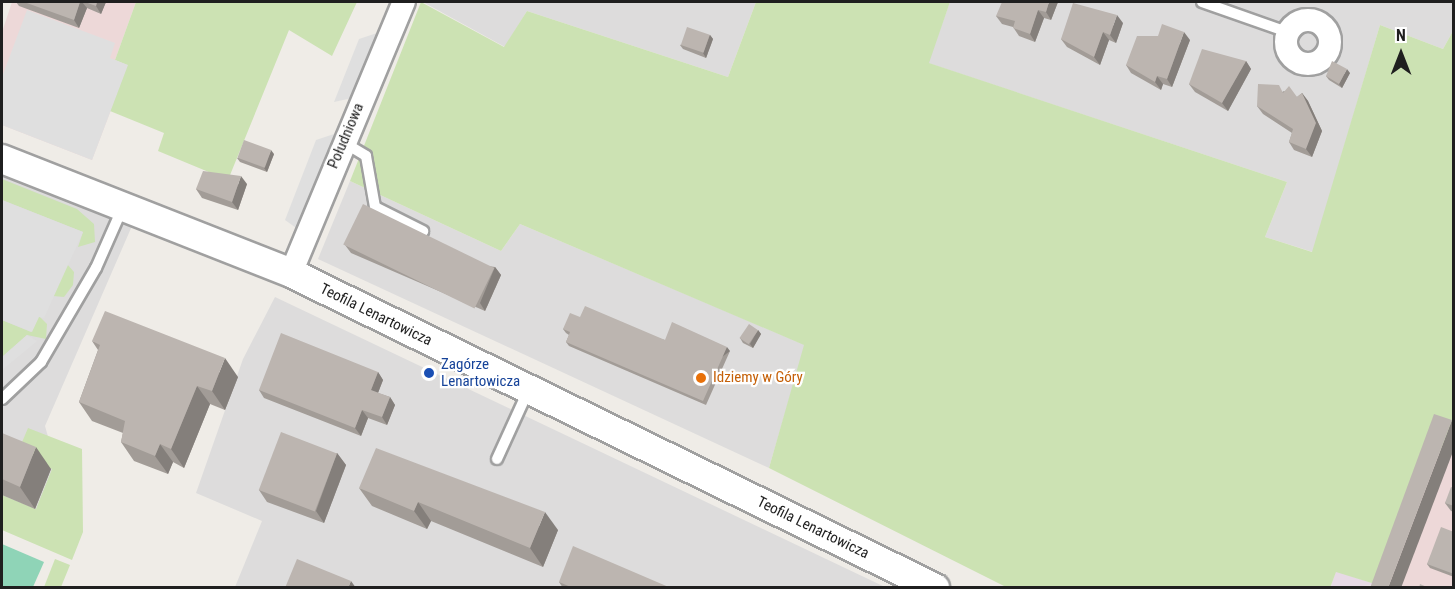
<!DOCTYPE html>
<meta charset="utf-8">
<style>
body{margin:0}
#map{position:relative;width:1455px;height:589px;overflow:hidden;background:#efece7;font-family:"Roboto Condensed",sans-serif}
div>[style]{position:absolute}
.residential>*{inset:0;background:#dddcdc}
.commercial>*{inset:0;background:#edd8d8}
.industrial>*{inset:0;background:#e7dae5}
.grass>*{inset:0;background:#cce2b3}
.pitch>*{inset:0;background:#8fd4b7}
.parking>*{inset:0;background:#dfdfdf}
.roads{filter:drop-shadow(2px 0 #a0a0a0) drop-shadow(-2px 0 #a0a0a0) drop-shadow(0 2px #a0a0a0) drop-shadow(0 -2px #a0a0a0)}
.service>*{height:10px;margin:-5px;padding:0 5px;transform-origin:5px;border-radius:5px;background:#fff}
.minor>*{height:22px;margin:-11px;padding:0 11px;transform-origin:11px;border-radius:11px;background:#fff}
.minor>.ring{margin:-11px;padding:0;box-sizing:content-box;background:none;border:22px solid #fff;border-radius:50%}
.tertiary>*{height:28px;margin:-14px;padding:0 14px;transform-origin:14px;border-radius:14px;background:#fff}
.wall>*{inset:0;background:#a29c97}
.shaded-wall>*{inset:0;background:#847f7b;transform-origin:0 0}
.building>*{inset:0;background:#bcb5b0;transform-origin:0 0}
.dots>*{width:16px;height:16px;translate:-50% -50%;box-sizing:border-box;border:3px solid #fff;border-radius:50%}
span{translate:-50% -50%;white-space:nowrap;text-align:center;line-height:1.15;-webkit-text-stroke:4.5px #fff;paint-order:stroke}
.street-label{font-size:15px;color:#1f1f1f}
.transit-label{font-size:15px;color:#164399}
.left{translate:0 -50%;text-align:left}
.food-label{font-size:15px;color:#c56008}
.frame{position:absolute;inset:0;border:3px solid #1f1f1f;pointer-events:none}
.north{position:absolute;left:1371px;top:24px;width:60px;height:60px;-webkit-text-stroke:4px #fff;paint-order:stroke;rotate:0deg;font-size:16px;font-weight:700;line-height:24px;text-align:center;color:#1f1f1f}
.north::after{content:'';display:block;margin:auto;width:21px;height:27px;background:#1f1f1f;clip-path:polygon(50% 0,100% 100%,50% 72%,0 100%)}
</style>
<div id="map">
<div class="residential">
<div style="clip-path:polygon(423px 2px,756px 2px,728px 77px,527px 11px,505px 47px)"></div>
<div style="clip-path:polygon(950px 2px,1453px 2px,1453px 31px,1443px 49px,1380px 25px,1313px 252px,1265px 237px,1287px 182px,928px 63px)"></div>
<div style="clip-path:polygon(2px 168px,135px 219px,45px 426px,74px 529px,2px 519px)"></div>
<div style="clip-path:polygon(350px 181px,501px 251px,520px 224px,805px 345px,769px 468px,318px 259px)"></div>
<div style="clip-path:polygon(275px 297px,885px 587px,235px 587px,262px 521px,196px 493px,243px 359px)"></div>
</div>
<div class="commercial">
<div style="clip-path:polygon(12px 2px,136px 2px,115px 60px,128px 65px,92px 160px,2px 125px,2px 32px)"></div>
<div style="clip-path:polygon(1453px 423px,1453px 587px,1377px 588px)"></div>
</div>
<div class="industrial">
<div style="clip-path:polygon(1336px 571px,1378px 585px,1330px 588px)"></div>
</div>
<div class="grass">
<div style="clip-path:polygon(136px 2px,357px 2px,332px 56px,289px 30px,228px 180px,158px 151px,164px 133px,110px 111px,127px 65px,115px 60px)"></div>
<div style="clip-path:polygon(421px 2px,504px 47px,527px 11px,728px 77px,756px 2px,950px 2px,929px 63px,1287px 182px,1265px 237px,1312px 252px,1380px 25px,1443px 49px,1453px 31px,1453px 423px,1378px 585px,1336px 572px,1330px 588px,1006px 587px,769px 468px,804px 345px,520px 224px,501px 251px,350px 181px)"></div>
<div style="clip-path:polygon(2px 179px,77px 209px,94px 224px,95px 242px,78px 247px,83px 232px,2px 200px)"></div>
<div style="clip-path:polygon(67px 264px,74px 272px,73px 285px,64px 297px,53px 296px)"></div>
<div style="clip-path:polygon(39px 316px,47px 324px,46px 339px,27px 335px,2px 357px,2px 320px,31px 332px)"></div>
<div style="clip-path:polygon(28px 428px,82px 449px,83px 532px,72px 560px,2px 530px,2px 495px,36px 509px,52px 469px,17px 454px)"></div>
<div style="clip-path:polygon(55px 559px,70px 565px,61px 587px,44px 587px)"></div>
</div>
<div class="pitch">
<div style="clip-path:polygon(2px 544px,44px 562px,33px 587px,2px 587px)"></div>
</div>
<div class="parking">
<div style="clip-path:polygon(27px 10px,115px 43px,110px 58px,128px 65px,92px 160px,2px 125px,2px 77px)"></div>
<div style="clip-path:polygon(377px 33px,352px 98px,334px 102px,359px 39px)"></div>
<div style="clip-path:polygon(337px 133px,299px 230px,285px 220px,316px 140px)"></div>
<div style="clip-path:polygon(2px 200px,83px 232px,44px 318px,39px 317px,32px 332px,2px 320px)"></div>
<div style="clip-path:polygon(27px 335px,37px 341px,2px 370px,2px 357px)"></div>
</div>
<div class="roads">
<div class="service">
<div style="left:1202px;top:2px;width:90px;rotate:19.4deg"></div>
<div style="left:343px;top:142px;width:27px;rotate:31deg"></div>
<div style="left:366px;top:156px;width:52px;rotate:80deg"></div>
<div style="left:375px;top:207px;width:54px;rotate:26.6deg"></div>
<div style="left:2px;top:399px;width:54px;rotate:-43.5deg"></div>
<div style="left:41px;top:362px;width:109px;rotate:-59.7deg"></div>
<div style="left:96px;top:268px;width:64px;rotate:-66.2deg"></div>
<div style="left:497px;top:459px;width:75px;rotate:-65.5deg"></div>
</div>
<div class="minor">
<div class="ring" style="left:1286px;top:20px;width:22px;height:22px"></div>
<div style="left:291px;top:273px;width:294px;rotate:-67.4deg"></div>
</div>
<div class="tertiary">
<div style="left:2px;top:159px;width:311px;rotate:21.5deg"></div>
<div style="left:291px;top:273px;width:717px;rotate:26.06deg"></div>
</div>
</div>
<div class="wall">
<div style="clip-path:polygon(16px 2px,106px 2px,101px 14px,87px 8px,79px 28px,19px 6px)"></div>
<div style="clip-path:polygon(1058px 2px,1051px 20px,1044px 18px,1035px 42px,1019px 36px,1013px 27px,1002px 24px,996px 16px)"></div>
<div style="clip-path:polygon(1123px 23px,1116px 43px,1109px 40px,1100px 65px,1067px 47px,1061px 39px)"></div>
<div style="clip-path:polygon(710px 35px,713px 39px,706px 58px,683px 49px,680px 45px)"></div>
<div style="clip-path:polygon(1190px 40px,1172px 87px,1163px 84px,1161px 90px,1131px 73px,1126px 65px)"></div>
<div style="clip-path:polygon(1246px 61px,1251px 69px,1228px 111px,1195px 92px,1189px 84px)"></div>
<div style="clip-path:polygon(1350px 73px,1342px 88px,1329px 80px,1326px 76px)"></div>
<div style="clip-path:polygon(1284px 91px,1297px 97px,1302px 93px,1308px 101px,1322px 131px,1312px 157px,1294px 150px,1289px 142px,1292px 133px,1263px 114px,1257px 106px)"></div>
<div style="clip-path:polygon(274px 154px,267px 172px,240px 162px,237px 158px)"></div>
<div style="clip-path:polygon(247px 184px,238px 210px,202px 198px,196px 189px)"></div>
<div style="clip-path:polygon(345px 245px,495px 267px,501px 275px,485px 311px,351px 253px)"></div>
<div style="clip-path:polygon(580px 317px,665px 340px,730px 351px,706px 405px,569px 346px,566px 342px,569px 335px,566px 333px,563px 329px)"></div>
<div style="clip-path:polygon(758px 330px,761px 334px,753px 348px,743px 343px,740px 338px)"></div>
<div style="clip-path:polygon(92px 341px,238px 377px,225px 410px,210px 404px,184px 468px,173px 462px,168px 474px,134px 461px,121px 442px,123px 433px,92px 421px,79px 402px,98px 350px)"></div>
<div style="clip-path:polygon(378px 372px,383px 380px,378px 393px,390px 397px,395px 405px,387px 425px,368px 418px,361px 436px,264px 398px,259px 390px)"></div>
<div style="clip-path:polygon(2px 433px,51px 469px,35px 509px,2px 495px)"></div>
<div style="clip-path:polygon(337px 453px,346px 465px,324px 523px,267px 502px,259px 490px)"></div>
<div style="clip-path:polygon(359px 488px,558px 530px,543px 567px,431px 521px,427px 529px,372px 506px)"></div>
<div style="clip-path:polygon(1454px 488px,1454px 512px,1451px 511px,1445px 503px)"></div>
<div style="clip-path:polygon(1454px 532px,1454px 577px,1430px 568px,1427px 564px)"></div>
<div style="clip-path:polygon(559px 582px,671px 588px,563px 588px)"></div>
</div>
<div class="shaded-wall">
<div style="clip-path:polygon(80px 2px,82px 2px,87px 8px,79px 28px,74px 20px)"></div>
<div style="clip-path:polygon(97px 2px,106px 2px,101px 14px,96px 6px)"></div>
<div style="clip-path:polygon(1049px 2px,1058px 2px,1051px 20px,1046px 12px)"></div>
<div style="clip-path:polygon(1038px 10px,1044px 18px,1035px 42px,1030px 34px)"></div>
<div style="clip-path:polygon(1117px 15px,1123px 23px,1116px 43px,1110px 35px)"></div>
<div style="clip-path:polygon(1103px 32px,1109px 40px,1100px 65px,1094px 57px)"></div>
<div style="clip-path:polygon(1184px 32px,1190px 40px,1172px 87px,1167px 79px)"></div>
<div style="clip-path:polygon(710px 35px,713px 39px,706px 58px,703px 53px)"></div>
<div style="clip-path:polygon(1246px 61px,1251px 69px,1228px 111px,1222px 103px)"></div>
<div style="clip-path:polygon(1347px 69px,1350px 73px,1342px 88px,1339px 84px)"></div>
<div style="clip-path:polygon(1157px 76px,1163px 84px,1161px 90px,1155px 82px)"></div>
<div style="clip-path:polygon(1302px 93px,1308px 101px,1322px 131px,1312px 157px,1306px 149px)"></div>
<div style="clip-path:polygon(271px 150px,274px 154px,267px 172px,264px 168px)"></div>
<div style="clip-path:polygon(241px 176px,247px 184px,238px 210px,232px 202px)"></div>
<div style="clip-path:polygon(495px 267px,501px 275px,485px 311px,480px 303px)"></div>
<div style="clip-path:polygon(758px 330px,761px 334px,753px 348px,750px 344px)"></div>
<div style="left:727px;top:347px;width:5px;height:59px;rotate:53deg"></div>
<div style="clip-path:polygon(225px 358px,238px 377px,225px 410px,212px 391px)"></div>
<div style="clip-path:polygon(378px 372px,383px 380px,376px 398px,371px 390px)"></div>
<div style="clip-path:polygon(197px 386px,210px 404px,184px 468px,171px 449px)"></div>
<div style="clip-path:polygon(390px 397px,395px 405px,387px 425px,382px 417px)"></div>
<div style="clip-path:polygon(362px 410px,368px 418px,361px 436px,355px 428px)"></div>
<div style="clip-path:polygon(1452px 420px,1454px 422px,1454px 449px,1401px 588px,1388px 588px)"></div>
<div style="clip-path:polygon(160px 444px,173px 462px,168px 474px,155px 456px)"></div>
<div style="clip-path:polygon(36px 447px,51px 469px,35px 509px,20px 487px)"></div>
<div style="clip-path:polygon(337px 453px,346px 465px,324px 523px,316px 511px)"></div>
<div style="clip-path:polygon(418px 502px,431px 521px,427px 529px,414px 511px)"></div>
<div style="clip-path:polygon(545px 512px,558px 530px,543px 567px,530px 548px)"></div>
<div style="clip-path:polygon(351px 581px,356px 588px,348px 588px)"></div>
</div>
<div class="building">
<div style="clip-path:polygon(24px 2px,80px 2px,74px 20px)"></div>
<div style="clip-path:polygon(85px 2px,97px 2px,96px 6px)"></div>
<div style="clip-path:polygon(1002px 2px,1049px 2px,1046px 12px,1038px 10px,1030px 34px,1013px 28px,1015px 21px,996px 16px)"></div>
<div style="clip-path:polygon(1073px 3px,1117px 15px,1110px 35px,1103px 32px,1094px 57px,1061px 39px)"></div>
<div style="clip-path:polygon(1162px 24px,1184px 32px,1167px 79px,1157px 76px,1155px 82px,1126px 65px,1137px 36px,1158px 36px)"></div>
<div style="left:687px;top:27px;width:24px;height:19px;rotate:19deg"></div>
<div style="clip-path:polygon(1202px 49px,1246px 61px,1222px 103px,1189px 84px)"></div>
<div style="clip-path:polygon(1332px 61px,1347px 69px,1339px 84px,1326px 76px)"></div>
<div style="clip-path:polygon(1258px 84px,1279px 85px,1283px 93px,1289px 86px,1297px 97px,1302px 93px,1316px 123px,1306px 149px,1289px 142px,1293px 129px,1257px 106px)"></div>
<div style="left:244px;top:140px;width:29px;height:19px;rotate:20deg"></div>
<div style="clip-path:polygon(203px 171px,241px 176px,232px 202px,196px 189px)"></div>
<div style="left:363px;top:204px;width:146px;height:45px;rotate:26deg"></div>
<div style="clip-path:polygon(585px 306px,665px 340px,672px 322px,727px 347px,703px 401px,566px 342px,570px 332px,563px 329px,570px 313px,580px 317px)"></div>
<div style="clip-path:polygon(105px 311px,225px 358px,212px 391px,197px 386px,171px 449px,160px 444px,155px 456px,121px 442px,125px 421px,79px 402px,100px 345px,92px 341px)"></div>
<div style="left:749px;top:324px;width:11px;height:17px;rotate:34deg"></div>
<div style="clip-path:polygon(281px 333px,378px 372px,371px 390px,390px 397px,382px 417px,362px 410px,355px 428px,259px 390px)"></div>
<div style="clip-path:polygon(1434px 414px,1452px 420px,1388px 588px,1370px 588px)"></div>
<div style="left:281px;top:432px;width:60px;height:62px;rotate:21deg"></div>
<div style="clip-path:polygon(2px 433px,36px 447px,20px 487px,2px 479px)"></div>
<div style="clip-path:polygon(376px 448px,545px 512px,530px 548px,418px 502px,414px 511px,359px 488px)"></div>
<div style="clip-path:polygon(1451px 487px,1454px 488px,1454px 506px,1445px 503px)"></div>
<div style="clip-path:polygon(1441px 527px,1454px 532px,1454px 574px,1427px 564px)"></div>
<div style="clip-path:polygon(573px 546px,671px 588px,573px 588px,559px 582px)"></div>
<div style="clip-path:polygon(297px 559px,351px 581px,348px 588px,285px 588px)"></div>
<div style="clip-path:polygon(1420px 584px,1429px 588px,1419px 588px)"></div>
</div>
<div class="dots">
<div style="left:429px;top:373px;background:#1a4fb4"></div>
<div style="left:701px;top:378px;background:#e8710a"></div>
</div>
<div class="street-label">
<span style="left:346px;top:136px;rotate:-67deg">Południowa</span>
<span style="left:376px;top:315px;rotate:26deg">Teofila Lenartowicza</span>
<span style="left:813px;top:528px;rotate:26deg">Teofila Lenartowicza</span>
</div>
<div class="transit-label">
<span class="left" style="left:441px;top:373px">Zagórze<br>Lenartowicza</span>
</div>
<div class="food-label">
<span class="left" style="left:713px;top:378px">Idziemy w Góry</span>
</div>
<div class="frame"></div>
<div class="north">N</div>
</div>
